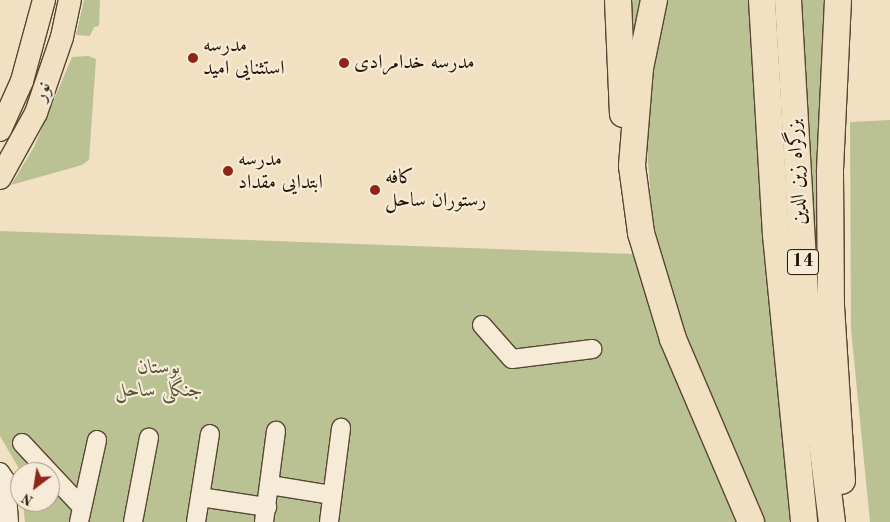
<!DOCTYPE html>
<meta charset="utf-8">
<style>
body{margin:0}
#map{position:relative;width:890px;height:522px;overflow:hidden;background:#f1e0c2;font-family:"Old Standard TT",Amiri,serif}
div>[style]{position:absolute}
.green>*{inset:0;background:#bac293}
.roads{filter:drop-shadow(1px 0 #564634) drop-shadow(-1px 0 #564634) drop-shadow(0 1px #564634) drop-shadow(0 -1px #564634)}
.minor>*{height:18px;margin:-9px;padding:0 9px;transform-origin:9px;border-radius:9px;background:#f6ebd7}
.major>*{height:22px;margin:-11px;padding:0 11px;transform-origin:11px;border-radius:11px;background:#f1e0c2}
.highway>*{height:26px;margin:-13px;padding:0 13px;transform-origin:13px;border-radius:13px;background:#f1e0c2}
.dots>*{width:14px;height:14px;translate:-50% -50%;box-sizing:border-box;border:2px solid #f6ebd7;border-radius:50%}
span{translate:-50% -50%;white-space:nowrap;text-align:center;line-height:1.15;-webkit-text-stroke:4.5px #f6ebd7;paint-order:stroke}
.shield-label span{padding:1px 4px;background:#f6ebd7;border:1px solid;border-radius:4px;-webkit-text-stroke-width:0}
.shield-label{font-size:19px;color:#231305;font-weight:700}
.poi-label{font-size:20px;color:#231305}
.left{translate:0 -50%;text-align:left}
.street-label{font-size:20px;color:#231305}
.park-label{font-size:20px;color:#585037;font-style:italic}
.north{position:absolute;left:10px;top:462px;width:50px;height:50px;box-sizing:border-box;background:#f6ebd7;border:1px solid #a29583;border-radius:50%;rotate:211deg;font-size:14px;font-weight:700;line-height:20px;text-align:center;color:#231305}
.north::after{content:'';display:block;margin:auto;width:18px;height:22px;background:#8f2418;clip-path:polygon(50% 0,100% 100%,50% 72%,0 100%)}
</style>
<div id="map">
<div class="green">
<div style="clip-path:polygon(84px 0,100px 0,99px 26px,94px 27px,90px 36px,76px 35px)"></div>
<div style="clip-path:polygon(623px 0,645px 0,633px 58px)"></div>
<div style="clip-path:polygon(662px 0,754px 0,796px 522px,761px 522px,695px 365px,662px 265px,652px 214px,646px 135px,650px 65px)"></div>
<div style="clip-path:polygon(796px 0,826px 0,823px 380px)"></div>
<div style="clip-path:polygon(88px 56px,96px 59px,89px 160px,82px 165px,11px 185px,34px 147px,72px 57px)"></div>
<div style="clip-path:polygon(890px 120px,890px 522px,870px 522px,851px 329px,850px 122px)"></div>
<div style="clip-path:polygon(0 231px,633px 254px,657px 325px,741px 522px,25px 522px,23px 502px,50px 502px,50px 472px,21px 472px,0 436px)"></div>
</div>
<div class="roads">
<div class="minor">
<div style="left:482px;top:325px;width:45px;rotate:48.6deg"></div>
<div style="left:512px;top:359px;width:81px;rotate:-7.1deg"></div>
<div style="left:22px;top:443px;width:40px;rotate:47deg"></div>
<div style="left:0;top:472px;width:11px;rotate:56deg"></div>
<div style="left:6px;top:481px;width:41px;rotate:85.8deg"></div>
<div style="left:50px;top:473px;width:47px;rotate:46.7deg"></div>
<div style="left:270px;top:485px;width:63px;rotate:9.2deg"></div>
<div style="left:200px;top:497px;width:68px;rotate:8.5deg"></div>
<div style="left:79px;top:522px;width:84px;rotate:-77.6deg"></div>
<div style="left:133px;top:522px;width:86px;rotate:-79.3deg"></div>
<div style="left:196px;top:522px;width:89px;rotate:-81deg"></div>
<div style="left:264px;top:522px;width:92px;rotate:-82.5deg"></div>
<div style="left:329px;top:522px;width:95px;rotate:-82.7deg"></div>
</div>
<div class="major">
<div style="left:0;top:130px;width:54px;rotate:-65.8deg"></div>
<div style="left:22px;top:81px;width:84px;rotate:-74.8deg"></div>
<div style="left:0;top:178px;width:74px;rotate:-61deg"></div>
<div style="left:36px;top:113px;width:80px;rotate:-71.1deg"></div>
<div style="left:62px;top:37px;width:38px;rotate:-78deg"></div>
</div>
<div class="highway">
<div style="left:618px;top:0;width:114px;rotate:87.5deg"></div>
<div style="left:654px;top:0;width:69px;rotate:101.6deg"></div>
<div style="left:640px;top:68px;width:98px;rotate:94.7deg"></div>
<div style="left:632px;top:166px;width:68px;rotate:82.3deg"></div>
<div style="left:641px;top:233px;width:111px;rotate:73.2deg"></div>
<div style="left:673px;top:339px;width:199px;rotate:66.9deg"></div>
<div style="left:762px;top:0;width:235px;rotate:86.6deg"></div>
<div style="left:776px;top:235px;width:288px;rotate:84.4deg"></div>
<div style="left:788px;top:0;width:315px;rotate:86.7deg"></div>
<div style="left:806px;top:314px;width:210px;rotate:82.9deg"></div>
<div style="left:838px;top:0;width:172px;rotate:92.7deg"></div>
<div style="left:830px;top:172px;width:134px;rotate:89.6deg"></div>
<div style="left:831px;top:306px;width:175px;rotate:86.4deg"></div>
</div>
</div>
<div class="dots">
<div style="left:193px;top:58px;background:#8f2418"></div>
<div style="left:344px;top:63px;background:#8f2418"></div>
<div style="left:228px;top:171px;background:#8f2418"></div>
<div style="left:375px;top:190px;background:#8f2418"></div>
</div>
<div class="shield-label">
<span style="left:803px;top:262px">14</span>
</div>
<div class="poi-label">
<span class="left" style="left:203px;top:58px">مدرسه<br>استثنایی امید</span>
<span class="left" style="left:354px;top:63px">مدرسه خدامرادی</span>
<span class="left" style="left:238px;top:172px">مدرسه<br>ابتدایی مقداد</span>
<span class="left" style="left:385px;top:190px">کافه<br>رستوران ساحل</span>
</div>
<div class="street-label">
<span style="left:43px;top:92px;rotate:-70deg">نور</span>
<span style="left:798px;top:172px;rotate:-93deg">بزرگراه زین الدین</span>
</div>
<div class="park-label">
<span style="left:159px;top:380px">بوستان<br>جنگلی ساحل</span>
</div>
<div class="north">N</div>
</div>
